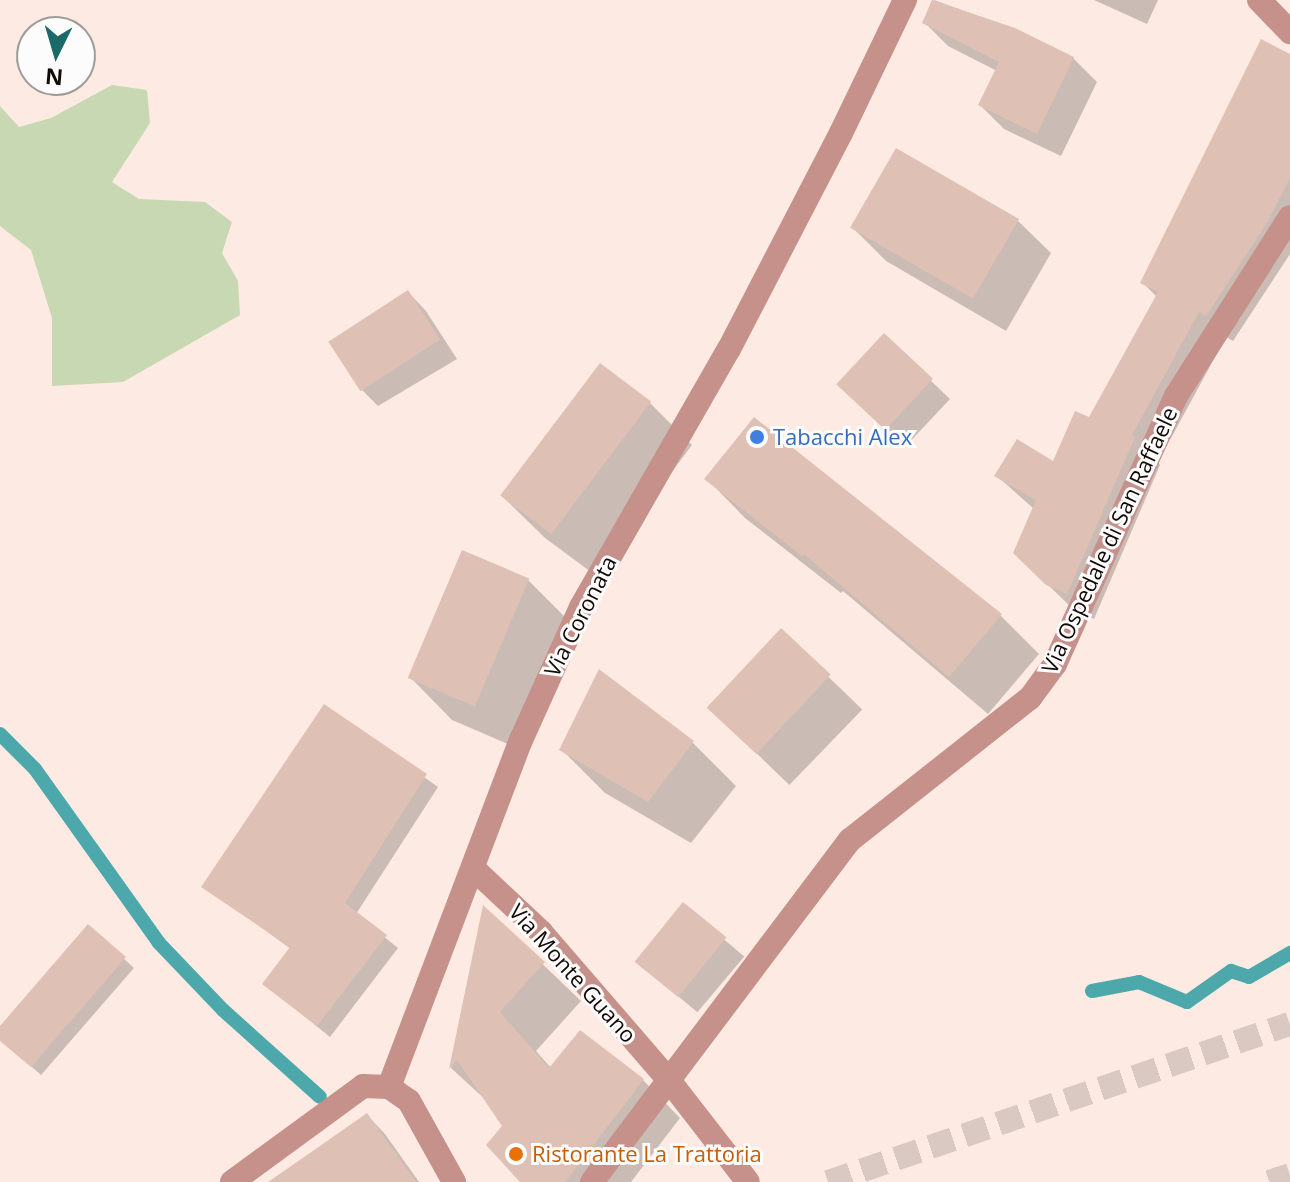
<!DOCTYPE html>
<style>
body{margin:0}
#map{position:relative;width:1290px;height:1182px;overflow:hidden;background:#fdebe3;font-family:"Open Sans",sans-serif}
div>[style]{position:absolute}
.green>*{inset:0;background:#c7d8b2}
.shadow>*{inset:0;background:#0003;transform-origin:0 0}
.stream>*{height:14px;margin:-7px;padding:0 7px;transform-origin:7px;border-radius:7px;background:#4ca8ab}
.building>*{inset:0;background:#dec0b4;transform-origin:0 0}
.highway-tunnel>*{height:24px;margin-top:-12px;transform-origin:0;background:repeating-linear-gradient(90deg,#dac9c2 0 24px,transparent 0 36px)}
.minor>*{height:24px;margin:-12px;padding:0 12px;transform-origin:12px;border-radius:12px;background:#c6908b}
.dots>*{width:22px;height:22px;translate:-50% -50%;box-sizing:border-box;border:4px solid #fcfcfc;border-radius:50%}
span{translate:-50% -50%;white-space:nowrap;text-align:center;line-height:1.15;-webkit-text-stroke:6px #fcfcfc;paint-order:stroke}
.shop-label{font-size:22px;color:#366cbe}
.left{translate:0 -50%;text-align:left}
.street-label{font-size:22px;color:#130906}
.food-label{font-size:22px;color:#c56008}
.north{position:absolute;left:16px;top:16px;width:80px;height:80px;box-sizing:border-box;background:#fcfcfc;border:2px solid #9f9b9a;border-radius:50%;rotate:185deg;font-size:22px;font-weight:700;line-height:32px;text-align:center;color:#130906}
.north::after{content:'';display:block;margin:auto;width:28px;height:36px;background:#1c6969;clip-path:polygon(50% 0,100% 100%,50% 72%,0 100%)}
</style>
<div id="map">
<div class="green">
<div style="clip-path:polygon(112px 85px,147px 90px,150px 123px,112px 182px,139px 199px,205px 202px,232px 222px,222px 253px,238px 281px,240px 315px,123px 382px,52px 386px,52px 318px,31px 250px,0 226px,0 106px,19px 127px,51px 118px)"></div>
</div>
<div class="shadow">
<div style="clip-path:polygon(934px 0,1014px 29px,1073px 58px,1097px 82px,1061px 156px,1004px 129px,980px 105px,997px 71px,948px 46px,924px 22px)"></div>
<div style="clip-path:polygon(1094px 0,1158px 0,1147px 24px)"></div>
<div style="clip-path:polygon(1290px 57px,1290px 254px,1233px 341px,1226px 337px,1158px 462px,1160px 465px,1094px 619px,1075px 611px,1042px 579px,1034px 509px,997px 476px,1054px 464px,1090px 420px,1157px 297px,1142px 282px)"></div>
<div style="clip-path:polygon(1017px 220px,1051px 253px,1006px 331px,886px 261px,853px 228px)"></div>
<div style="clip-path:polygon(408px 292px,426px 311px,457px 359px,378px 406px,359px 387px)"></div>
<div style="clip-path:polygon(884px 336px,950px 399px,904px 448px,857px 402px)"></div>
<div style="clip-path:polygon(649px 402px,692px 445px,595px 575px,545px 538px,502px 496px)"></div>
<div style="clip-path:polygon(754px 420px,1001px 616px,1039px 654px,988px 714px,843px 591px,841px 593px,745px 518px,707px 479px)"></div>
<div style="clip-path:polygon(528px 580px,571px 623px,517px 748px,452px 720px,409px 676px)"></div>
<div style="left:781px;top:631px;width:113px;height:105px;rotate:44deg"></div>
<div style="clip-path:polygon(325px 707px,438px 787px,356px 914px,398px 948px,330px 1037px,264px 984px,291px 949px,204px 886px)"></div>
<div style="clip-path:polygon(693px 743px,736px 786px,691px 843px,605px 793px,562px 750px)"></div>
<div style="left:683px;top:905px;width:80px;height:73px;rotate:40deg"></div>
<div style="clip-path:polygon(485px 909px,581px 1001px,536px 1051px,551px 1068px,643px 1080px,680px 1118px,631px 1182px,522px 1182px,504px 1126px,489px 1103px,451px 1068px)"></div>
<div style="clip-path:polygon(88px 926px,134px 968px,41px 1075px,0 1039px,0 1029px)"></div>
<div style="clip-path:polygon(367px 1115px,385px 1134px,419px 1182px,272px 1182px)"></div>
</div>
<div class="stream">
<div style="left:0;top:734px;width:49px;rotate:45deg"></div>
<div style="left:35px;top:769px;width:214px;rotate:54.5deg"></div>
<div style="left:159px;top:943px;width:93px;rotate:46.3deg"></div>
<div style="left:223px;top:1010px;width:130px;rotate:41.9deg"></div>
<div style="left:1092px;top:991px;width:48px;rotate:-10.8deg"></div>
<div style="left:1139px;top:982px;width:52px;rotate:22.6deg"></div>
<div style="left:1187px;top:1002px;width:54px;rotate:-35.2deg"></div>
<div style="left:1231px;top:971px;width:19px;rotate:18deg"></div>
<div style="left:1249px;top:977px;width:48px;rotate:-30.3deg"></div>
</div>
<div class="building">
<div style="clip-path:polygon(932px 0,1015px 28px,1074px 57px,1037px 134px,978px 105px,999px 62px,922px 23px)"></div>
<div style="clip-path:polygon(1261px 39px,1290px 54px,1290px 178px,1265px 226px,1206px 316px,1199px 312px,1132px 435px,1135px 437px,1067px 594px,1046px 585px,1013px 553px,1036px 500px,994px 476px,1017px 439px,1053px 461px,1075px 411px,1089px 417px,1158px 292px,1140px 283px)"></div>
<div style="left:896px;top:148px;width:142px;height:92px;rotate:30deg"></div>
<div style="left:408px;top:290px;width:59px;height:95px;rotate:57deg"></div>
<div style="left:884px;top:333px;width:67px;height:70px;rotate:43deg"></div>
<div style="left:600px;top:363px;width:64px;height:166px;rotate:37deg"></div>
<div style="clip-path:polygon(754px 417px,1002px 614px,949px 677px,804px 554px,802px 556px,704px 479px)"></div>
<div style="left:462px;top:550px;width:73px;height:139px;rotate:23deg"></div>
<div style="left:781px;top:628px;width:68px;height:109px;rotate:43deg"></div>
<div style="clip-path:polygon(599px 669px,694px 741px,648px 802px,559px 750px)"></div>
<div style="clip-path:polygon(324px 704px,427px 774px,345px 903px,387px 935px,317px 1026px,262px 984px,290px 947px,201px 887px)"></div>
<div style="left:683px;top:902px;width:56px;height:77px;rotate:39deg"></div>
<div style="clip-path:polygon(483px 905px,545px 962px,500px 1012px,549px 1068px,580px 1030px,644px 1079px,565px 1182px,520px 1182px,486px 1145px,502px 1126px,457px 1060px,449px 1069px)"></div>
<div style="clip-path:polygon(88px 924px,126px 957px,31px 1067px,0 1041px,0 1026px)"></div>
<div style="clip-path:polygon(367px 1113px,416px 1182px,268px 1182px,320px 1146px)"></div>
</div>
<div class="highway-tunnel">
<div style="left:828px;top:1182px;width:488px;rotate:-18.9deg"></div>
<div style="left:1269px;top:1182px;width:22px;rotate:-18deg"></div>
</div>
<div class="minor">
<div style="left:1259px;top:0;width:45px;rotate:45.9deg"></div>
<div style="left:475px;top:870px;width:91px;rotate:43.2deg"></div>
<div style="left:541px;top:932px;width:194px;rotate:49.2deg"></div>
<div style="left:668px;top:1079px;width:130px;rotate:52.2deg"></div>
<div style="left:389px;top:1087px;width:371px;rotate:-69.2deg"></div>
<div style="left:521px;top:740px;width:146px;rotate:-65.7deg"></div>
<div style="left:581px;top:607px;width:297px;rotate:-60.2deg"></div>
<div style="left:729px;top:349px;width:243px;rotate:-62.6deg"></div>
<div style="left:841px;top:133px;width:148px;rotate:-64.3deg"></div>
<div style="left:389px;top:1087px;width:24px;rotate:35deg"></div>
<div style="left:409px;top:1101px;width:93px;rotate:60.9deg"></div>
<div style="left:232px;top:1182px;width:162px;rotate:-36.2deg"></div>
<div style="left:363px;top:1086px;width:26px;rotate:2deg"></div>
<div style="left:592px;top:1182px;width:428px;rotate:-53deg"></div>
<div style="left:850px;top:840px;width:229px;rotate:-38.3deg"></div>
<div style="left:1030px;top:698px;width:42px;rotate:-53.7deg"></div>
<div style="left:1055px;top:664px;width:294px;rotate:-65.7deg"></div>
<div style="left:1176px;top:396px;width:212px;rotate:-57.5deg"></div>
</div>
<div class="dots">
<div style="left:757px;top:437px;background:#3f7fe0"></div>
<div style="left:516px;top:1154px;background:#e8710a"></div>
</div>
<div class="shop-label">
<span class="left" style="left:773px;top:437px">Tabacchi Alex</span>
</div>
<div class="street-label">
<span style="left:1109px;top:540px;rotate:-65deg">Via Ospedale di San Raffaele</span>
<span style="left:580px;top:616px;rotate:-63deg">Via Coronata</span>
<span style="left:573px;top:973px;rotate:48deg">Via Monte Guano</span>
</div>
<div class="food-label">
<span class="left" style="left:532px;top:1154px">Ristorante La Trattoria</span>
</div>
<div class="north">N</div>
</div>
